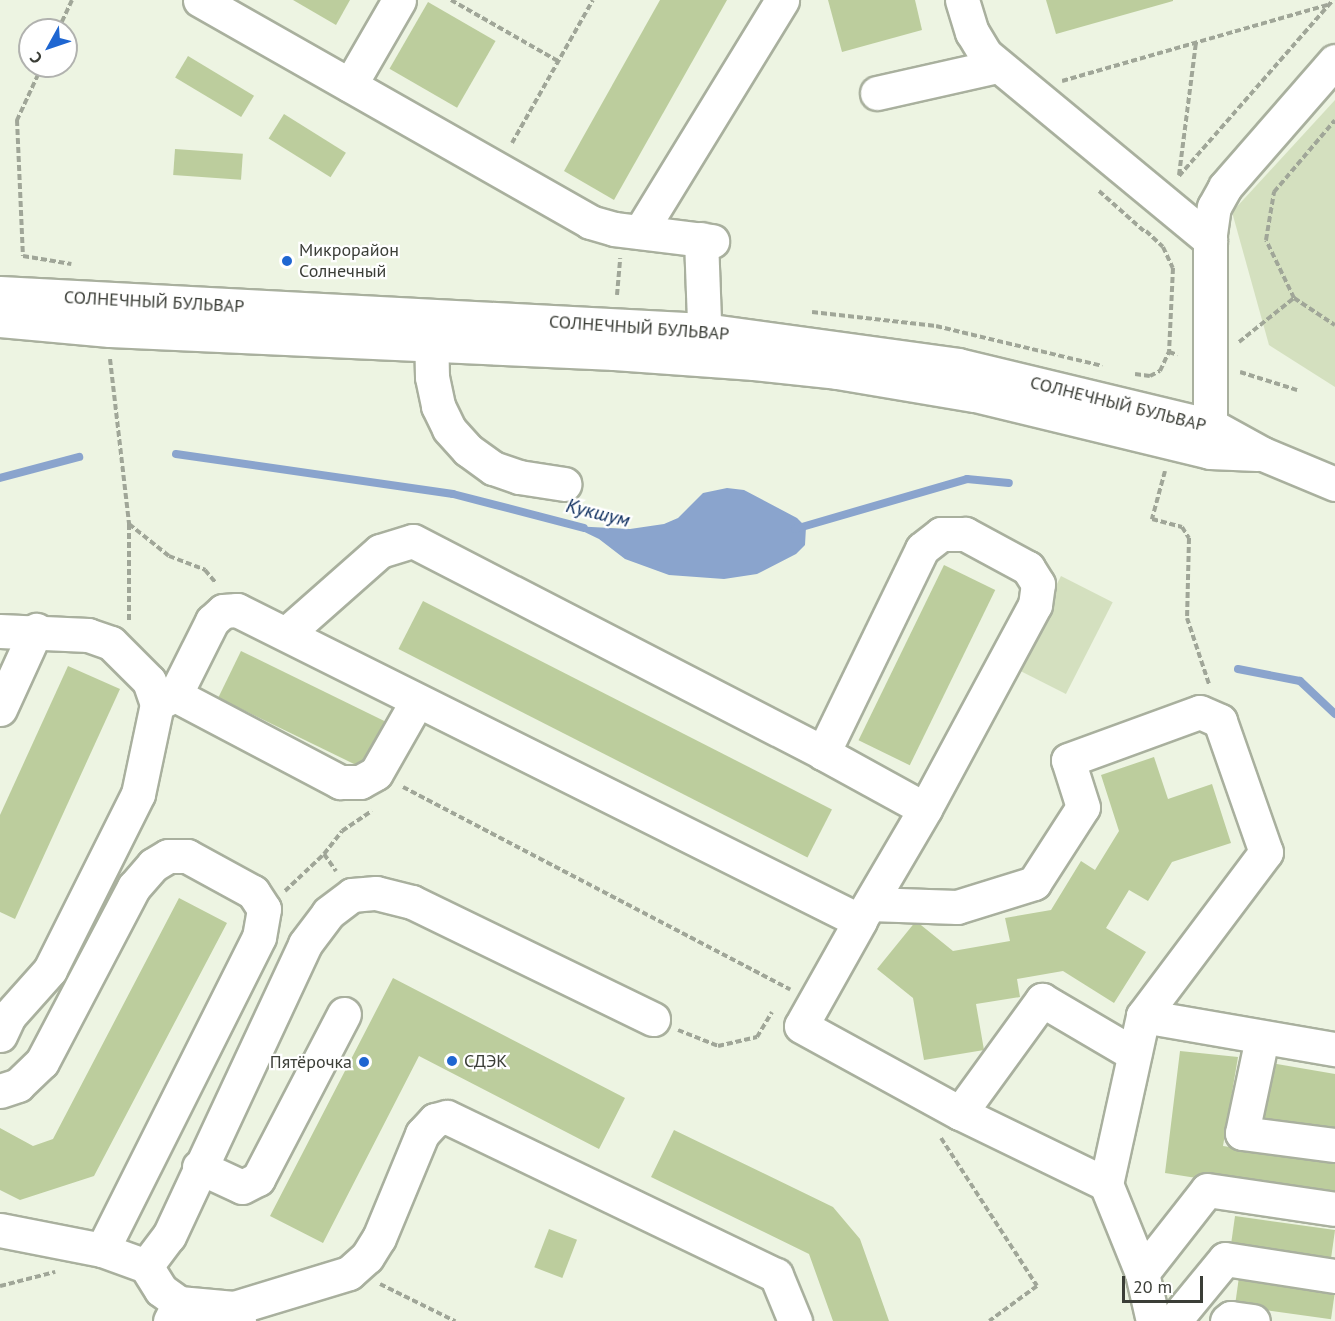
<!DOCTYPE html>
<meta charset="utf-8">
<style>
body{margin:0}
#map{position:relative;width:1335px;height:1321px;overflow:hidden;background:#edf4e2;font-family:"PT Sans",sans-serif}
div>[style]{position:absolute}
.green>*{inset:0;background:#d4e0bf;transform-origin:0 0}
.water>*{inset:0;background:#8aa4cd}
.stream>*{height:8px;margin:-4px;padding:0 4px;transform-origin:4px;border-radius:4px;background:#8aa4cd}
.building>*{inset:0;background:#bccd9d;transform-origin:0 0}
.path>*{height:4px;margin-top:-2px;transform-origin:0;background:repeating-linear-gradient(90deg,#a0a698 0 6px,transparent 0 9px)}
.roads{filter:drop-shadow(2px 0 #a9b09e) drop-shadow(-2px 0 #a9b09e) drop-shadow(0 2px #a9b09e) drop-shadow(0 -2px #a9b09e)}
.minor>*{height:33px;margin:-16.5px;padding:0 16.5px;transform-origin:16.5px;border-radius:16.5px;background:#fff}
.dots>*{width:16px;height:16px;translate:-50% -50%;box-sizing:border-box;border:3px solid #fff;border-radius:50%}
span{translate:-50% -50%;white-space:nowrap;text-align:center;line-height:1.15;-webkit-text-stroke:4.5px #fff;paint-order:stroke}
.poi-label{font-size:18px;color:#3b3e37}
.left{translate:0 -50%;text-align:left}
.right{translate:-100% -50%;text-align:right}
.street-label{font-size:18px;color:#3b3e37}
.water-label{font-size:20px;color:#07285a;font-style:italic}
.north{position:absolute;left:18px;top:18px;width:60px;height:60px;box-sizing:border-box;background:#fff;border:2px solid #b1b2af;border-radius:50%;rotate:230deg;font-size:16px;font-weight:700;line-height:24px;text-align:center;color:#3b3e37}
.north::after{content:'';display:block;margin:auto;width:21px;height:27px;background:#1e66d1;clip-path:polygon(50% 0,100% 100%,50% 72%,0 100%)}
.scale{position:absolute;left:1122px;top:1276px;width:81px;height:27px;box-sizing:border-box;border:3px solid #3b3e37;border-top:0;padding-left:8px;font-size:18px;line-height:21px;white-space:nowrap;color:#3b3e37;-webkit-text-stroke:4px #fff;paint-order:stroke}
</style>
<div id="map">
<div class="green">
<div style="clip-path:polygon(1335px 100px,1335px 387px,1269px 345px,1232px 212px)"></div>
<div style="left:1061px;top:576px;width:58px;height:103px;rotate:27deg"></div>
</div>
<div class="water">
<div style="clip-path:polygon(727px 488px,744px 490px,797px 518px,806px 527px,805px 545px,796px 554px,757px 574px,724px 579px,669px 575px,625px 559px,599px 539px,572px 526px,630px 529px,664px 524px,678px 518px,703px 493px)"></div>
</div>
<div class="stream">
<div style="left:176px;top:454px;width:280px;rotate:8.2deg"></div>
<div style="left:453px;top:494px;width:135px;rotate:14.5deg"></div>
<div style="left:0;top:478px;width:82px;rotate:-14.9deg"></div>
<div style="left:795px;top:529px;width:179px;rotate:-16.2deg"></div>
<div style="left:967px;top:479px;width:42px;rotate:5.4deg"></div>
<div style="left:1238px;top:669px;width:63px;rotate:11deg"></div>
<div style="left:1300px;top:681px;width:48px;rotate:43.3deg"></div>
</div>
<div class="building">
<div style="clip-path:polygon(293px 0,350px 0,336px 25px)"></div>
<div style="clip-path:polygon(660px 0,727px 0,614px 200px,564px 171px)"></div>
<div style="clip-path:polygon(828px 0,915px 0,922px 30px,842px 52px)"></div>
<div style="clip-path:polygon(1046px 0,1173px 0,1173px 1px,1056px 34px)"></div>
<div style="left:428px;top:2px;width:78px;height:77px;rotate:30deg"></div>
<div style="left:188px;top:56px;width:77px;height:25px;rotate:31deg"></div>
<div style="left:284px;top:114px;width:73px;height:29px;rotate:32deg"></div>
<div style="left:175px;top:149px;width:68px;height:26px;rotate:4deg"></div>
<div style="left:944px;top:565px;width:57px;height:195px;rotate:26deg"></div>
<div style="left:423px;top:601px;width:459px;height:54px;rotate:27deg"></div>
<div style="left:241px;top:651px;width:160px;height:52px;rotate:26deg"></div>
<div style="clip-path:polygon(68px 666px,120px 689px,15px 919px,0 912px,0 815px)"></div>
<div style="clip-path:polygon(1154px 757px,1168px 799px,1212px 784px,1231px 843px,1172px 862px,1148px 901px,1129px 890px,1106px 928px,1146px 952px,1114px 1003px,1063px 971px,1017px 979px,1020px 997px,976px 1004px,984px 1050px,924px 1060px,913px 998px,877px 969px,916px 921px,953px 951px,1010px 941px,1005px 918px,1051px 910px,1081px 861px,1095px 870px,1119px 831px,1101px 775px)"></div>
<div style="clip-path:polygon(179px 898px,227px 923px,94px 1176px,20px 1200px,0 1190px,0 1128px,33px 1146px,53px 1139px)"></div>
<div style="clip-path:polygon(393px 978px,625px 1098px,599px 1149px,419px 1056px,323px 1243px,270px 1216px)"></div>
<div style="clip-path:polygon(1180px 1051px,1238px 1057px,1223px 1146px,1335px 1162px,1335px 1200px,1165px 1173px)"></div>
<div style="clip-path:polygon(1271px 1063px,1335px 1074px,1335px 1130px,1258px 1119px)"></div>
<div style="clip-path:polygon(674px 1130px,833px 1207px,860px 1239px,889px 1321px,833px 1321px,809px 1254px,651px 1177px)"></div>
<div style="left:1235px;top:1216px;width:101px;height:33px;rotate:8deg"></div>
<div style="left:549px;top:1229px;width:30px;height:41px;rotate:21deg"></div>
<div style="left:1239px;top:1277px;width:97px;height:29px;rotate:8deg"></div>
</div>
<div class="path">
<div style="left:451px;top:0;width:123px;rotate:29.7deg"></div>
<div style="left:58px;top:30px;width:33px;rotate:-65deg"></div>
<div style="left:42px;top:66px;width:60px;rotate:114.8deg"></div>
<div style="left:17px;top:120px;width:136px;rotate:87.5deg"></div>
<div style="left:23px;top:256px;width:49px;rotate:9.5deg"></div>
<div style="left:1062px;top:81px;width:279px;rotate:-16deg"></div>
<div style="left:512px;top:143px;width:164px;rotate:-60.5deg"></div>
<div style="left:1179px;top:175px;width:133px;rotate:-82.7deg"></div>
<div style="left:1179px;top:176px;width:234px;rotate:-48.8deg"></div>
<div style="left:1099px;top:191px;width:62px;rotate:41.7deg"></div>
<div style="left:1146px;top:231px;width:23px;rotate:43deg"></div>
<div style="left:1163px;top:247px;width:23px;rotate:65deg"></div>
<div style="left:1173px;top:268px;width:84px;rotate:92.7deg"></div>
<div style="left:617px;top:295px;width:37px;rotate:-85deg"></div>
<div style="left:1294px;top:298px;width:49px;rotate:33.4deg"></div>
<div style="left:812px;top:312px;width:125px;rotate:6.4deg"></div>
<div style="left:936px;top:326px;width:171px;rotate:13.5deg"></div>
<div style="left:1239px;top:342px;width:70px;rotate:-38.7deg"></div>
<div style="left:1294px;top:298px;width:64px;rotate:-115.8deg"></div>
<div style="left:1266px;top:240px;width:49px;rotate:-80.5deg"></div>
<div style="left:1274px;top:192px;width:94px;rotate:-49.7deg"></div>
<div style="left:110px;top:359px;width:166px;rotate:83.4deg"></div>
<div style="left:129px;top:524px;width:97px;rotate:90deg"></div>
<div style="left:1240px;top:372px;width:60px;rotate:17.5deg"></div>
<div style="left:1135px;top:374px;width:15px;rotate:8deg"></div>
<div style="left:1150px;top:376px;width:11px;rotate:-27deg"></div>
<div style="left:1160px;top:371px;width:21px;rotate:-65deg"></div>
<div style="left:1169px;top:352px;width:9px;rotate:18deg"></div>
<div style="left:1165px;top:471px;width:50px;rotate:105.2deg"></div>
<div style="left:1152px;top:519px;width:31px;rotate:15deg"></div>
<div style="left:1182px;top:527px;width:13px;rotate:58deg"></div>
<div style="left:1189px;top:538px;width:80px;rotate:91.4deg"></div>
<div style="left:1187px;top:618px;width:70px;rotate:71.6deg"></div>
<div style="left:129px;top:524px;width:51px;rotate:38.7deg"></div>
<div style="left:169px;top:556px;width:39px;rotate:21deg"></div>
<div style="left:205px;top:570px;width:17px;rotate:50deg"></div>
<div style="left:403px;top:787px;width:437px;rotate:27.6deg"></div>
<div style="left:324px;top:854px;width:21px;rotate:55deg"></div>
<div style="left:285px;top:891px;width:54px;rotate:-43.5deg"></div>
<div style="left:324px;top:854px;width:29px;rotate:-52deg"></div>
<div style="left:342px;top:831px;width:36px;rotate:-34deg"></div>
<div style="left:678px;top:1030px;width:43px;rotate:21.8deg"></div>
<div style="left:718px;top:1046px;width:40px;rotate:-13deg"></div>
<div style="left:757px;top:1037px;width:29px;rotate:-59deg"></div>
<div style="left:941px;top:1138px;width:176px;rotate:57deg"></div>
<div style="left:1037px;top:1286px;width:59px;rotate:143.9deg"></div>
<div style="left:380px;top:1284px;width:84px;rotate:26.3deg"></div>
<div style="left:0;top:1286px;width:57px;rotate:-14.3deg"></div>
</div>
<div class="roads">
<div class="minor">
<div style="left:200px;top:0;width:449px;rotate:29.6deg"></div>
<div style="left:590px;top:222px;width:25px;rotate:16deg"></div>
<div style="left:614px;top:229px;width:99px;rotate:7deg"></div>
<div style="left:962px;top:0;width:34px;rotate:73deg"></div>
<div style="left:972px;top:32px;width:26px;rotate:59deg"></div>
<div style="left:985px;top:54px;width:292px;rotate:39.6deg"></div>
<div style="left:350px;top:85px;width:98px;rotate:-60deg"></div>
<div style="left:877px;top:93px;width:123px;rotate:-12.7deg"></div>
<div style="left:640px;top:232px;width:272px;rotate:-58.5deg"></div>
<div style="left:701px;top:239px;width:111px;rotate:87.9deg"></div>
<div style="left:0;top:293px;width:705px;rotate:3.01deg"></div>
<div style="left:704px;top:330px;width:256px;rotate:7.8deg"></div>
<div style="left:958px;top:365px;width:261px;rotate:13.5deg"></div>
<div style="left:1212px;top:426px;width:58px;rotate:28.8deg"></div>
<div style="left:1263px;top:454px;width:78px;rotate:22.6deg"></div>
<div style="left:0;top:320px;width:110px;rotate:5.2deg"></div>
<div style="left:110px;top:330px;width:505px;rotate:2.61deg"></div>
<div style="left:614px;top:353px;width:140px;rotate:4.1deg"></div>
<div style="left:754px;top:363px;width:83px;rotate:6.2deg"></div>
<div style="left:837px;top:372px;width:140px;rotate:9.5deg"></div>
<div style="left:975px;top:395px;width:242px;rotate:13.6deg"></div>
<div style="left:1210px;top:452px;width:47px;rotate:2.4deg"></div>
<div style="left:431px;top:325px;width:52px;rotate:88.9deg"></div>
<div style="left:432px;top:377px;width:30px;rotate:78deg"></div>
<div style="left:438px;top:406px;width:25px;rotate:64deg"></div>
<div style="left:449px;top:429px;width:28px;rotate:48deg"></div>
<div style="left:468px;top:450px;width:31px;rotate:36deg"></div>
<div style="left:493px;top:468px;width:28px;rotate:19deg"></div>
<div style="left:519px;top:477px;width:46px;rotate:8.8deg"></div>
<div style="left:1210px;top:447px;width:213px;rotate:-90deg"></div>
<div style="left:1210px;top:234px;width:27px;rotate:-82deg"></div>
<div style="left:1214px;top:207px;width:23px;rotate:-61deg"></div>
<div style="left:1225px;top:187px;width:167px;rotate:-48.9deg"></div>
<div style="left:0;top:631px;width:88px;rotate:2.6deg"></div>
<div style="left:88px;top:635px;width:24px;rotate:19deg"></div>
<div style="left:111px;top:643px;width:54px;rotate:45deg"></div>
<div style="left:149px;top:681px;width:24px;rotate:71deg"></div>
<div style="left:157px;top:704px;width:92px;rotate:101.9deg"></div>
<div style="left:138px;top:794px;width:197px;rotate:116.6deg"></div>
<div style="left:50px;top:970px;width:62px;rotate:131.7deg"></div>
<div style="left:9px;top:1016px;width:21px;rotate:115deg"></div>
<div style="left:287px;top:633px;width:124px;rotate:-41.4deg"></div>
<div style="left:380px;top:551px;width:34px;rotate:-17deg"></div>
<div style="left:413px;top:541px;width:462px;rotate:27.3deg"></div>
<div style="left:175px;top:695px;width:187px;rotate:27.8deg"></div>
<div style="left:340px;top:782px;width:20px"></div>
<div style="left:360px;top:782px;width:18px;rotate:-29deg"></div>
<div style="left:376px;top:773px;width:83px;rotate:-60.3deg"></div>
<div style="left:157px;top:704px;width:20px;rotate:-27deg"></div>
<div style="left:175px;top:695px;width:83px;rotate:-63.4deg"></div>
<div style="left:212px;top:621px;width:15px;rotate:-42deg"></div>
<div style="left:223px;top:611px;width:14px;rotate:-4deg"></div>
<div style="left:237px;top:610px;width:696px;rotate:26.53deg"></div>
<div style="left:860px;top:921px;width:120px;rotate:119.3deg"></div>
<div style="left:801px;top:1026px;width:181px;rotate:28.7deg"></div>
<div style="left:960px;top:1113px;width:162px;rotate:25.9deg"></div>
<div style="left:1106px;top:1184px;width:96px;rotate:68deg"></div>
<div style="left:1142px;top:1273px;width:49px;rotate:77.1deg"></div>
<div style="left:0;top:709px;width:87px;rotate:-65.5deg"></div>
<div style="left:870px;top:904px;width:87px;rotate:2deg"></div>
<div style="left:957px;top:907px;width:81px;rotate:-17.3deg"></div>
<div style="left:1034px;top:883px;width:90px;rotate:-57.2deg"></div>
<div style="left:1083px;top:807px;width:49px;rotate:-107.7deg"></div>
<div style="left:1068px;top:760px;width:140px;rotate:-20deg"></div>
<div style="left:1200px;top:712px;width:22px;rotate:24deg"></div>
<div style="left:1220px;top:721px;width:139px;rotate:70.7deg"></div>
<div style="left:1266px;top:852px;width:205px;rotate:126.9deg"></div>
<div style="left:1143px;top:1016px;width:172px;rotate:102.4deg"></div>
<div style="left:860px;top:920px;width:129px;rotate:-59.6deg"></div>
<div style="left:925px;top:809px;width:232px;rotate:-61.7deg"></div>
<div style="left:1035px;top:605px;width:21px;rotate:-82deg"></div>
<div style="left:1038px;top:584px;width:19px;rotate:-122deg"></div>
<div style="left:1028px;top:568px;width:72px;rotate:-151.6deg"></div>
<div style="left:965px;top:534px;width:24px;rotate:180deg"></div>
<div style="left:941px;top:534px;width:24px;rotate:142deg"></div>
<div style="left:922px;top:549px;width:227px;rotate:115.9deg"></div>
<div style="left:823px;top:753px;width:116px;rotate:28.8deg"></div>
<div style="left:1143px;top:1016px;width:195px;rotate:9.8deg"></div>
<div style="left:1262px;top:1038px;width:97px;rotate:101.9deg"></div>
<div style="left:1242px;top:1133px;width:94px;rotate:7.4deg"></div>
<div style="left:0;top:1091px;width:19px;rotate:-18deg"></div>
<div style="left:18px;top:1085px;width:33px;rotate:-44deg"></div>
<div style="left:42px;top:1062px;width:198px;rotate:-62.3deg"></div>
<div style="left:134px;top:887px;width:29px;rotate:-49deg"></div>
<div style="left:153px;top:865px;width:17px;rotate:-31deg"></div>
<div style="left:168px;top:856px;width:19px"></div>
<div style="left:187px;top:856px;width:75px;rotate:28.6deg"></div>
<div style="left:253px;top:892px;width:20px;rotate:57deg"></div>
<div style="left:264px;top:909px;width:28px;rotate:100deg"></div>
<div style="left:259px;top:937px;width:350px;rotate:116.6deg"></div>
<div style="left:960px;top:1113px;width:140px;rotate:-54deg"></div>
<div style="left:1042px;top:1000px;width:107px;rotate:30.4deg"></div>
<div style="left:199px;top:1167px;width:47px;rotate:24.9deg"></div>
<div style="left:242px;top:1187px;width:18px;rotate:-27deg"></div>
<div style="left:258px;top:1179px;width:186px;rotate:-62.5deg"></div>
<div style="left:0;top:1230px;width:104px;rotate:11.1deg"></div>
<div style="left:102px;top:1250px;width:47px;rotate:20deg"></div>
<div style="left:146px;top:1266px;width:28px;rotate:58deg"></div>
<div style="left:161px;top:1290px;width:22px;rotate:36deg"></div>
<div style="left:146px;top:1266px;width:38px;rotate:-53deg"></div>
<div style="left:169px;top:1236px;width:322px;rotate:-65deg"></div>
<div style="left:305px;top:944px;width:39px;rotate:-53deg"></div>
<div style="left:328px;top:913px;width:30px;rotate:-37deg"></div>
<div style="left:352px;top:895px;width:24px;rotate:-5deg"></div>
<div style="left:376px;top:893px;width:37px;rotate:14deg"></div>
<div style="left:412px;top:902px;width:268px;rotate:25.9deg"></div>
<div style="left:1142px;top:1273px;width:105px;rotate:-51.9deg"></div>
<div style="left:1207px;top:1190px;width:129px;rotate:8.4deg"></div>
<div style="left:234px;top:1308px;width:120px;rotate:-16.9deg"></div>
<div style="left:349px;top:1273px;width:24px;rotate:-42deg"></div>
<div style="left:367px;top:1257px;width:22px;rotate:-58deg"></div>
<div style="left:379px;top:1238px;width:113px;rotate:-67.5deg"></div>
<div style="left:422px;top:1134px;width:19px;rotate:-47deg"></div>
<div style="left:435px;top:1120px;width:12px;rotate:-14deg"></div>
<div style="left:447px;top:1117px;width:365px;rotate:25.7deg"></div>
<div style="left:776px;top:1275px;width:50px;rotate:67.6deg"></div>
<div style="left:170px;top:1321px;width:20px;rotate:-63deg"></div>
<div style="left:179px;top:1303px;width:55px;rotate:5.2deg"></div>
<div style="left:234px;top:1308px;width:14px;rotate:69deg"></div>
<div style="left:1174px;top:1321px;width:80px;rotate:-50.6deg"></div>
<div style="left:1225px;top:1259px;width:111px;rotate:8.8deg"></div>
<div style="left:1227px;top:1321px;width:5px;rotate:-37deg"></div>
<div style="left:1231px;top:1318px;width:22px;rotate:8deg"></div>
</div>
</div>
<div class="dots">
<div style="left:287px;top:261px;background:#1e66d1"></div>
<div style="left:452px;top:1061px;background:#1e66d1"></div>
<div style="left:364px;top:1062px;background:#1e66d1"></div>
</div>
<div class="poi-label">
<span class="left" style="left:299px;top:261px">Микрорайон<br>Солнечный</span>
<span class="left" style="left:464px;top:1061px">СДЭК</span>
<span class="right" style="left:352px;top:1062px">Пятёрочка</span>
</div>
<div class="street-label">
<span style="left:154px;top:302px;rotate:3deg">СОЛНЕЧНЫЙ БУЛЬВАР</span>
<span style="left:639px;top:328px;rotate:4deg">СОЛНЕЧНЫЙ БУЛЬВАР</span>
<span style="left:1118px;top:404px;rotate:14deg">СОЛНЕЧНЫЙ БУЛЬВАР</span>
</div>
<div class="water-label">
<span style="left:598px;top:513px;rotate:14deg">Кукшум</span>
</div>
<div class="north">С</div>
<div class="scale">20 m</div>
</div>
